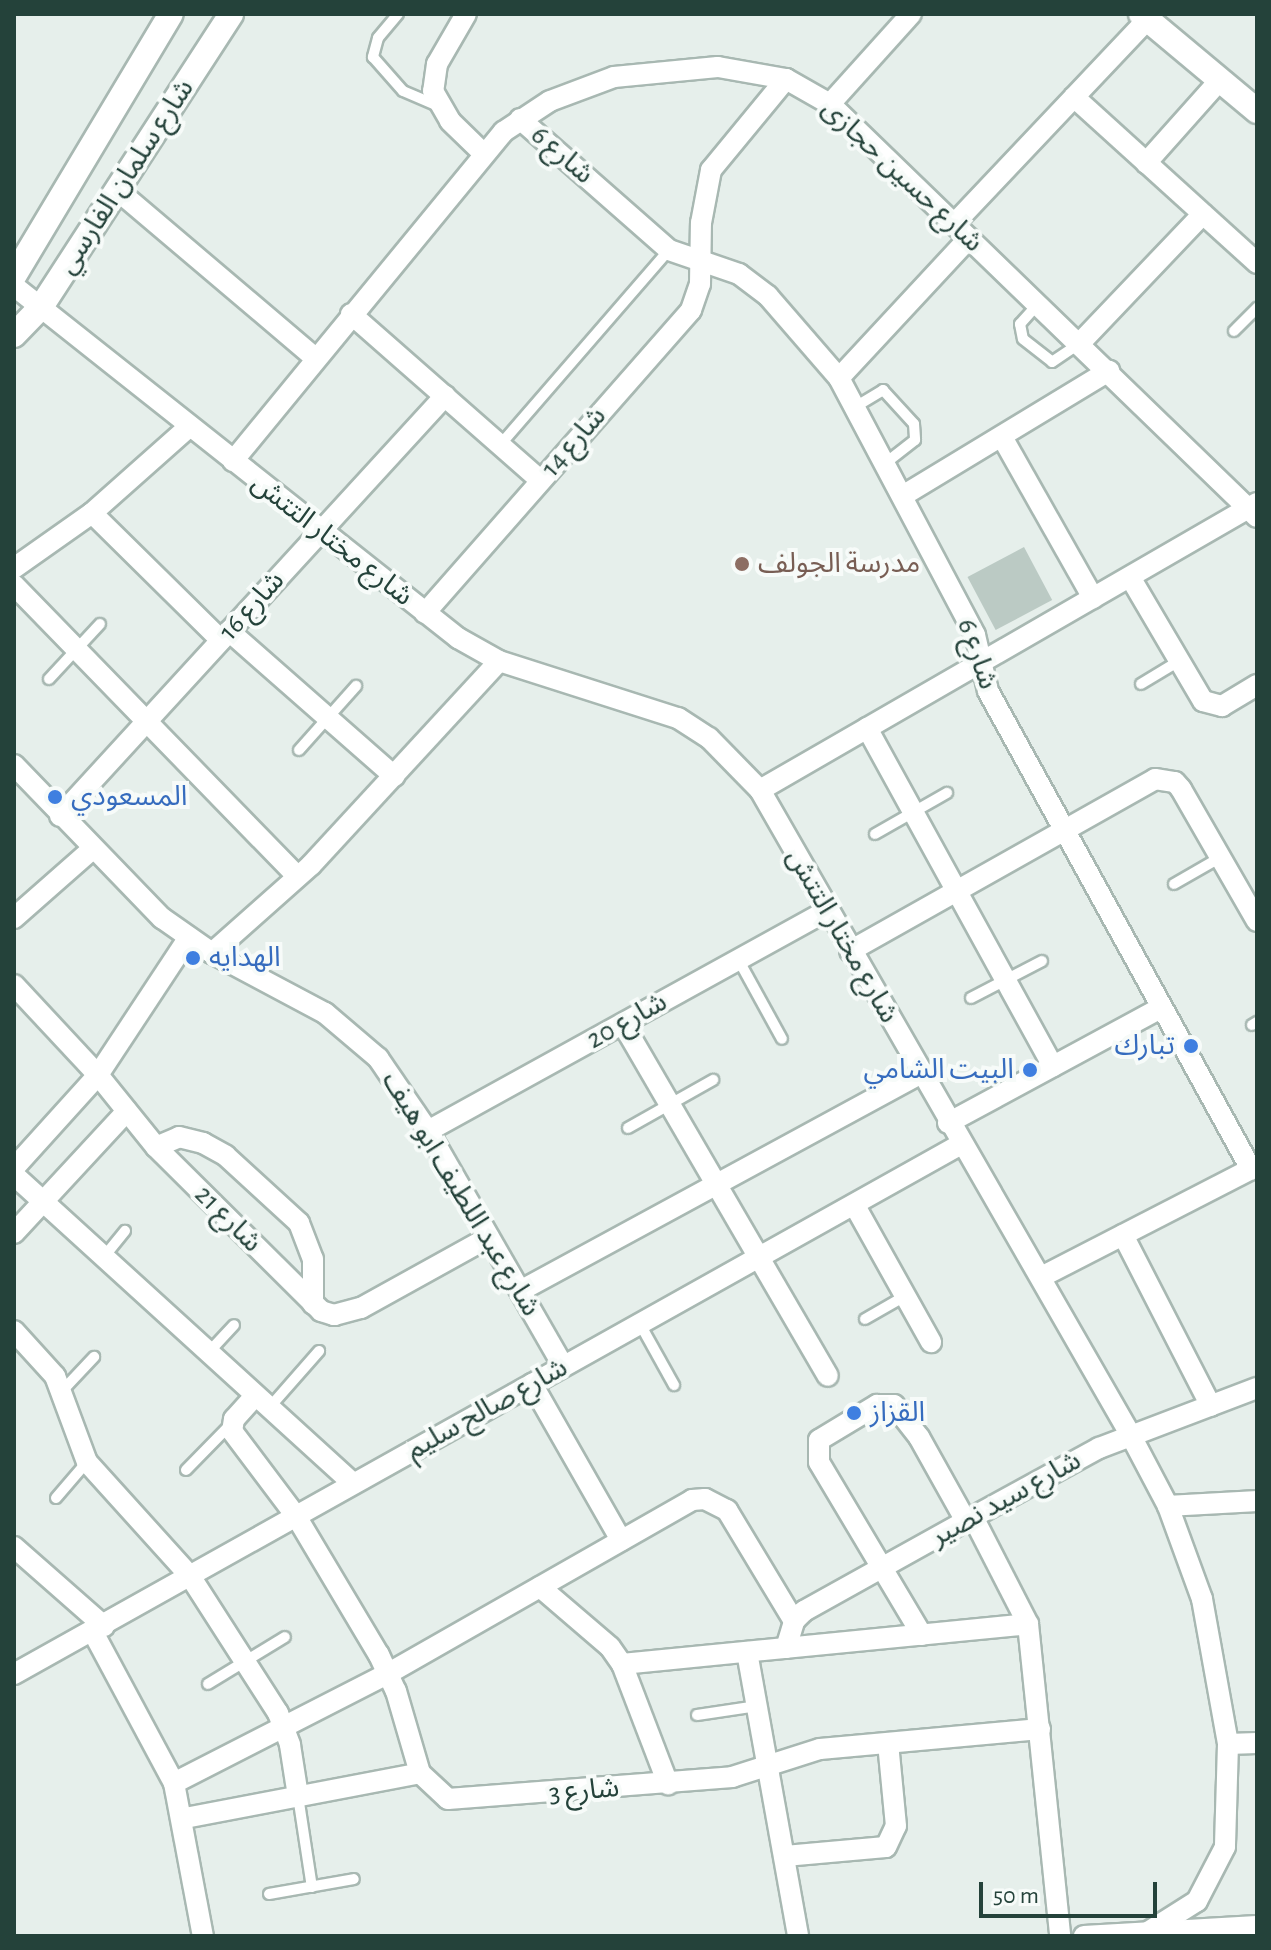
<!DOCTYPE html>
<meta charset="utf-8">
<style>
body{margin:0}
#map{position:relative;width:1271px;height:1950px;overflow:hidden;background:#e6efeb;font-family:"Alegreya Sans","Noto Sans Arabic",sans-serif}
div>[style]{position:absolute}
.building>*{inset:0;background:#bbcac4;transform-origin:0 0}
.roads{filter:drop-shadow(2px 0 #a8b8b2) drop-shadow(-2px 0 #a8b8b2) drop-shadow(0 2px #a8b8b2) drop-shadow(0 -2px #a8b8b2)}
.lane>*{height:10px;margin:-5px;padding:0 5px;transform-origin:5px;border-radius:5px;background:#fff}
.street>*{height:20px;margin:-10px;padding:0 10px;transform-origin:10px;border-radius:10px;background:#fff}
.secondary>*{height:24px;margin:-12px;padding:0 12px;transform-origin:12px;border-radius:12px;background:#fff}
.dots>*{width:22px;height:22px;translate:-50% -50%;box-sizing:border-box;border:4px solid #f7fbf9;border-radius:50%}
span{translate:-50% -50%;white-space:nowrap;text-align:center;line-height:1.15;-webkit-text-stroke:8px #f7fbf9;paint-order:stroke}
.street-label{font-size:28px;color:#24423a}
.education-label{font-size:28px;color:#785e54}
.left{translate:0 -50%;text-align:left}
.shop-label{font-size:28px;color:#366cbe}
.right{translate:-100% -50%;text-align:right}
.frame{position:absolute;inset:0;border:16px solid #24423a;pointer-events:none}
.scale{position:absolute;left:979px;top:1882px;width:178px;height:36px;box-sizing:border-box;border:4px solid #24423a;border-top:0;padding-left:10px;font-size:24px;line-height:28px;white-space:nowrap;color:#24423a;-webkit-text-stroke:6px #f7fbf9;paint-order:stroke}
</style>
<div id="map">
<div class="building">
<div style="left:1024px;top:547px;width:60px;height:64px;rotate:62deg"></div>
</div>
<div class="roads">
<div class="lane">
<div style="left:398px;top:14px;width:31px;rotate:130deg"></div>
<div style="left:378px;top:38px;width:20px;rotate:105deg"></div>
<div style="left:373px;top:57px;width:45px;rotate:48.6deg"></div>
<div style="left:403px;top:91px;width:38px;rotate:23deg"></div>
<div style="left:1038px;top:304px;width:27px;rotate:132deg"></div>
<div style="left:1020px;top:324px;width:15px;rotate:79deg"></div>
<div style="left:1023px;top:339px;width:37px;rotate:38deg"></div>
<div style="left:1052px;top:362px;width:32px;rotate:-34deg"></div>
<div style="left:1234px;top:331px;width:33px;rotate:-45deg"></div>
<div style="left:855px;top:407px;width:33px;rotate:-31deg"></div>
<div style="left:883px;top:390px;width:46px;rotate:47.6deg"></div>
<div style="left:914px;top:424px;width:16px;rotate:86deg"></div>
<div style="left:915px;top:440px;width:37px;rotate:142deg"></div>
<div style="left:500px;top:445px;width:258px;rotate:-49.1deg"></div>
<div style="left:49px;top:679px;width:75px;rotate:-47.2deg"></div>
<div style="left:1141px;top:684px;width:44px;rotate:-31.2deg"></div>
<div style="left:299px;top:750px;width:86px;rotate:-48.3deg"></div>
<div style="left:875px;top:834px;width:83px;rotate:-29.7deg"></div>
<div style="left:1174px;top:884px;width:54px;rotate:-29.9deg"></div>
<div style="left:738px;top:959px;width:91px;rotate:61.2deg"></div>
<div style="left:971px;top:998px;width:80px;rotate:-27.5deg"></div>
<div style="left:1252px;top:1025px;width:6px;rotate:-31deg"></div>
<div style="left:628px;top:1128px;width:98px;rotate:-29.5deg"></div>
<div style="left:103px;top:1258px;width:35px;rotate:-51deg"></div>
<div style="left:865px;top:1319px;width:46px;rotate:-29.9deg"></div>
<div style="left:640px;top:1324px;width:70px;rotate:60.9deg"></div>
<div style="left:208px;top:1353px;width:38px;rotate:-47deg"></div>
<div style="left:62px;top:1391px;width:47px;rotate:-46.7deg"></div>
<div style="left:269px;top:1408px;width:76px;rotate:-48.7deg"></div>
<div style="left:186px;top:1470px;width:64px;rotate:-45.6deg"></div>
<div style="left:56px;top:1498px;width:48px;rotate:-49.3deg"></div>
<div style="left:208px;top:1684px;width:90px;rotate:-31.4deg"></div>
<div style="left:697px;top:1715px;width:61px;rotate:-8.5deg"></div>
<div style="left:298px;top:1796px;width:92px;rotate:81.3deg"></div>
<div style="left:269px;top:1894px;width:86px;rotate:-10deg"></div>
</div>
<div class="street">
<div style="left:466px;top:14px;width:58px;rotate:120.1deg"></div>
<div style="left:437px;top:64px;width:27px;rotate:98deg"></div>
<div style="left:433px;top:91px;width:34px;rotate:60deg"></div>
<div style="left:450px;top:121px;width:45px;rotate:44.1deg"></div>
<div style="left:1074px;top:97px;width:247px;rotate:42.2deg"></div>
<div style="left:830px;top:104px;width:121px;rotate:-48deg"></div>
<div style="left:520px;top:119px;width:198px;rotate:41.3deg"></div>
<div style="left:669px;top:250px;width:74px;rotate:18.9deg"></div>
<div style="left:739px;top:274px;width:36px;rotate:37deg"></div>
<div style="left:768px;top:296px;width:108px;rotate:49.1deg"></div>
<div style="left:839px;top:378px;width:291px;rotate:62.1deg"></div>
<div style="left:975px;top:635px;width:57px;rotate:76.9deg"></div>
<div style="left:988px;top:691px;width:546px;rotate:61.18deg"></div>
<div style="left:1146px;top:163px;width:110px;rotate:-48.3deg"></div>
<div style="left:116px;top:189px;width:261px;rotate:40.3deg"></div>
<div style="left:954px;top:224px;width:281px;rotate:-46.6deg"></div>
<div style="left:14px;top:286px;width:567px;rotate:38.41deg"></div>
<div style="left:458px;top:638px;width:47px;rotate:29.3deg"></div>
<div style="left:499px;top:661px;width:188px;rotate:17.7deg"></div>
<div style="left:678px;top:718px;width:37px;rotate:33deg"></div>
<div style="left:709px;top:738px;width:73px;rotate:45.6deg"></div>
<div style="left:760px;top:790px;width:743px;rotate:60.12deg"></div>
<div style="left:1130px;top:1434px;width:81px;rotate:62.2deg"></div>
<div style="left:1168px;top:1506px;width:99px;rotate:69.9deg"></div>
<div style="left:1202px;top:1599px;width:147px;rotate:79.8deg"></div>
<div style="left:1228px;top:1744px;width:103px;rotate:91.7deg"></div>
<div style="left:1225px;top:1847px;width:61px;rotate:117.4deg"></div>
<div style="left:1197px;top:1901px;width:58px;rotate:147.7deg"></div>
<div style="left:351px;top:314px;width:252px;rotate:41.3deg"></div>
<div style="left:1080px;top:343px;width:178px;rotate:-46.4deg"></div>
<div style="left:839px;top:378px;width:191px;rotate:-47.1deg"></div>
<div style="left:1002px;top:437px;width:185px;rotate:60.5deg"></div>
<div style="left:233px;top:461px;width:426px;rotate:-50.6deg"></div>
<div style="left:503px;top:132px;width:56px;rotate:-33.4deg"></div>
<div style="left:550px;top:101px;width:68px;rotate:-20.6deg"></div>
<div style="left:614px;top:77px;width:104px;rotate:-5.5deg"></div>
<div style="left:718px;top:67px;width:69px;rotate:10deg"></div>
<div style="left:786px;top:79px;width:51px;rotate:29.6deg"></div>
<div style="left:830px;top:104px;width:594px;rotate:44.05deg"></div>
<div style="left:904px;top:495px;width:240px;rotate:-31.2deg"></div>
<div style="left:92px;top:513px;width:181px;rotate:44.6deg"></div>
<div style="left:14px;top:568px;width:95px;rotate:-35.2deg"></div>
<div style="left:92px;top:513px;width:131px;rotate:-41.6deg"></div>
<div style="left:1130px;top:577px;width:144px;rotate:59.5deg"></div>
<div style="left:1203px;top:701px;width:20px;rotate:15deg"></div>
<div style="left:1222px;top:706px;width:41px;rotate:-31deg"></div>
<div style="left:14px;top:585px;width:406px;rotate:45.8deg"></div>
<div style="left:425px;top:613px;width:403px;rotate:-48.7deg"></div>
<div style="left:691px;top:310px;width:28px;rotate:-71deg"></div>
<div style="left:700px;top:284px;width:61px;rotate:-89.1deg"></div>
<div style="left:701px;top:223px;width:54px;rotate:-79.3deg"></div>
<div style="left:711px;top:170px;width:118px;rotate:-50.5deg"></div>
<div style="left:229px;top:631px;width:220px;rotate:41.3deg"></div>
<div style="left:867px;top:728px;width:386px;rotate:61.2deg"></div>
<div style="left:14px;top:765px;width:213px;rotate:46deg"></div>
<div style="left:162px;top:918px;width:61px;rotate:35deg"></div>
<div style="left:212px;top:953px;width:128px;rotate:28deg"></div>
<div style="left:325px;top:1013px;width:70px;rotate:40.3deg"></div>
<div style="left:378px;top:1058px;width:88px;rotate:55.6deg"></div>
<div style="left:428px;top:1131px;width:271px;rotate:60.1deg"></div>
<div style="left:760px;top:790px;width:574px;rotate:-30deg"></div>
<div style="left:60px;top:816px;width:570px;rotate:-47.49deg"></div>
<div style="left:14px;top:918px;width:103px;rotate:-41.4deg"></div>
<div style="left:850px;top:951px;width:350px;rotate:-29.4deg"></div>
<div style="left:1155px;top:779px;width:20px;rotate:9deg"></div>
<div style="left:1175px;top:782px;width:9px;rotate:49deg"></div>
<div style="left:1181px;top:789px;width:152px;rotate:60.1deg"></div>
<div style="left:212px;top:953px;width:132px;rotate:-41.6deg"></div>
<div style="left:311px;top:865px;width:277px;rotate:-47.3deg"></div>
<div style="left:14px;top:985px;width:123px;rotate:47deg"></div>
<div style="left:98px;top:1075px;width:92px;rotate:51.1deg"></div>
<div style="left:156px;top:1147px;width:233px;rotate:44.8deg"></div>
<div style="left:321px;top:1311px;width:14px;rotate:17deg"></div>
<div style="left:334px;top:1315px;width:28px;rotate:-15deg"></div>
<div style="left:361px;top:1308px;width:146px;rotate:-29deg"></div>
<div style="left:623px;top:1024px;width:407px;rotate:59.8deg"></div>
<div style="left:948px;top:1123px;width:242px;rotate:-28.4deg"></div>
<div style="left:428px;top:1131px;width:455px;rotate:-28.9deg"></div>
<div style="left:156px;top:1147px;width:25px;rotate:-23deg"></div>
<div style="left:179px;top:1137px;width:25px;rotate:14deg"></div>
<div style="left:203px;top:1143px;width:26px;rotate:29deg"></div>
<div style="left:226px;top:1156px;width:99px;rotate:42.5deg"></div>
<div style="left:299px;top:1223px;width:39px;rotate:69deg"></div>
<div style="left:313px;top:1259px;width:45px;rotate:90deg"></div>
<div style="left:14px;top:1168px;width:125px;rotate:-47.9deg"></div>
<div style="left:98px;top:1075px;width:165px;rotate:-56.6deg"></div>
<div style="left:14px;top:1175px;width:458px;rotate:42.3deg"></div>
<div style="left:855px;top:1206px;width:156px;rotate:60.8deg"></div>
<div style="left:14px;top:1233px;width:166px;rotate:-47.2deg"></div>
<div style="left:1123px;top:1235px;width:192px;rotate:62.8deg"></div>
<div style="left:1043px;top:1276px;width:241px;rotate:-27.2deg"></div>
<div style="left:520px;top:1291px;width:455px;rotate:-28.5deg"></div>
<div style="left:14px;top:1331px;width:61px;rotate:47.7deg"></div>
<div style="left:55px;top:1376px;width:92px;rotate:69.6deg"></div>
<div style="left:87px;top:1462px;width:154px;rotate:47.9deg"></div>
<div style="left:190px;top:1576px;width:163px;rotate:57.3deg"></div>
<div style="left:278px;top:1713px;width:34px;rotate:69deg"></div>
<div style="left:290px;top:1745px;width:52px;rotate:81.1deg"></div>
<div style="left:532px;top:1384px;width:180px;rotate:60.3deg"></div>
<div style="left:255px;top:1396px;width:31px;rotate:132deg"></div>
<div style="left:234px;top:1419px;width:12px;rotate:99deg"></div>
<div style="left:232px;top:1431px;width:106px;rotate:53deg"></div>
<div style="left:296px;top:1516px;width:162px;rotate:59.2deg"></div>
<div style="left:379px;top:1655px;width:40px;rotate:65deg"></div>
<div style="left:396px;top:1691px;width:85px;rotate:73.7deg"></div>
<div style="left:420px;top:1773px;width:38px;rotate:43deg"></div>
<div style="left:448px;top:1799px;width:285px;rotate:-4.4deg"></div>
<div style="left:732px;top:1777px;width:92px;rotate:-17.7deg"></div>
<div style="left:820px;top:1749px;width:221px;rotate:-5.2deg"></div>
<div style="left:1168px;top:1506px;width:89px;rotate:-3.2deg"></div>
<div style="left:973px;top:1517px;width:120px;rotate:62.8deg"></div>
<div style="left:1028px;top:1624px;width:314px;rotate:84.1deg"></div>
<div style="left:14px;top:1547px;width:120px;rotate:41.3deg"></div>
<div style="left:540px;top:1587px;width:92px;rotate:40.6deg"></div>
<div style="left:610px;top:1647px;width:21px;rotate:55deg"></div>
<div style="left:622px;top:1664px;width:129px;rotate:69deg"></div>
<div style="left:93px;top:1632px;width:171px;rotate:61.8deg"></div>
<div style="left:174px;top:1783px;width:156px;rotate:79.3deg"></div>
<div style="left:922px;top:1635px;width:201px;rotate:-120.8deg"></div>
<div style="left:819px;top:1462px;width:22px;rotate:-90deg"></div>
<div style="left:819px;top:1440px;width:68px;rotate:-31.1deg"></div>
<div style="left:877px;top:1405px;width:17px"></div>
<div style="left:894px;top:1405px;width:41px;rotate:52deg"></div>
<div style="left:919px;top:1437px;width:96px;rotate:60.8deg"></div>
<div style="left:786px;top:1648px;width:28px;rotate:-73deg"></div>
<div style="left:794px;top:1621px;width:14px;rotate:-45deg"></div>
<div style="left:804px;top:1611px;width:193px;rotate:-29.1deg"></div>
<div style="left:973px;top:1517px;width:144px;rotate:-28.7deg"></div>
<div style="left:1099px;top:1448px;width:169px;rotate:-20.8deg"></div>
<div style="left:747px;top:1652px;width:289px;rotate:79.8deg"></div>
<div style="left:622px;top:1664px;width:408px;rotate:-5.6deg"></div>
<div style="left:14px;top:1674px;width:1085px;rotate:-29.23deg"></div>
<div style="left:1228px;top:1744px;width:29px;rotate:-2deg"></div>
<div style="left:174px;top:1783px;width:242px;rotate:-27.1deg"></div>
<div style="left:389px;top:1673px;width:349px;rotate:-29.7deg"></div>
<div style="left:692px;top:1500px;width:13px;rotate:-4deg"></div>
<div style="left:705px;top:1499px;width:25px;rotate:27deg"></div>
<div style="left:727px;top:1510px;width:130px;rotate:58.9deg"></div>
<div style="left:185px;top:1818px;width:239px;rotate:-10.8deg"></div>
<div style="left:785px;top:1856px;width:101px;rotate:-5.1deg"></div>
<div style="left:886px;top:1847px;width:23px;rotate:-65deg"></div>
<div style="left:896px;top:1826px;width:83px;rotate:-95.5deg"></div>
<div style="left:1084px;top:1936px;width:173px;rotate:-3.3deg"></div>
</div>
<div class="secondary">
<div style="left:1141px;top:14px;width:151px;rotate:39.9deg"></div>
<div style="left:14px;top:276px;width:305px;rotate:-59.1deg"></div>
<div style="left:14px;top:335px;width:39px;rotate:-46deg"></div>
<div style="left:41px;top:307px;width:349px;rotate:-57deg"></div>
</div>
</div>
<div class="dots">
<div style="left:742px;top:564px;background:#8d6e63"></div>
<div style="left:55px;top:797px;background:#3f7fe0"></div>
<div style="left:193px;top:958px;background:#3f7fe0"></div>
<div style="left:1191px;top:1046px;background:#3f7fe0"></div>
<div style="left:1030px;top:1070px;background:#3f7fe0"></div>
<div style="left:854px;top:1413px;background:#3f7fe0"></div>
</div>
<div class="street-label">
<span style="left:562px;top:155px;rotate:41deg">شارع 6</span>
<span style="left:902px;top:176px;rotate:43deg">شارع حسين حجازى</span>
<span style="left:126px;top:177px;rotate:-57deg">شارع سلمان الفارسي</span>
<span style="left:574px;top:442px;rotate:-49deg">شارع 14</span>
<span style="left:332px;top:540px;rotate:38deg">شارع مختار التتش</span>
<span style="left:252px;top:606px;rotate:-48deg">شارع 16</span>
<span style="left:977px;top:654px;rotate:71deg">شارع 6</span>
<span style="left:842px;top:936px;rotate:60deg">شارع مختار التتش</span>
<span style="left:627px;top:1021px;rotate:-29deg">شارع 20</span>
<span style="left:461px;top:1194px;rotate:59deg">شارع عبد اللطيف ابو هيف</span>
<span style="left:228px;top:1219px;rotate:45deg">شارع 21</span>
<span style="left:487px;top:1409px;rotate:-29deg">شارع صالح سليم</span>
<span style="left:1006px;top:1499px;rotate:-29deg">شارع سيد نصير</span>
<span style="left:584px;top:1791px;rotate:-5deg">شارع 3</span>
</div>
<div class="education-label">
<span class="left" style="left:758px;top:564px">مدرسة الجولف</span>
</div>
<div class="shop-label">
<span class="left" style="left:71px;top:797px">المسعودي</span>
<span class="left" style="left:209px;top:958px">الهدايه</span>
<span class="right" style="left:1175px;top:1046px">تبارك</span>
<span class="right" style="left:1014px;top:1070px">البيت الشامي</span>
<span class="left" style="left:870px;top:1413px">القزاز</span>
</div>
<div class="frame"></div>
<div class="scale">50 m</div>
</div>
